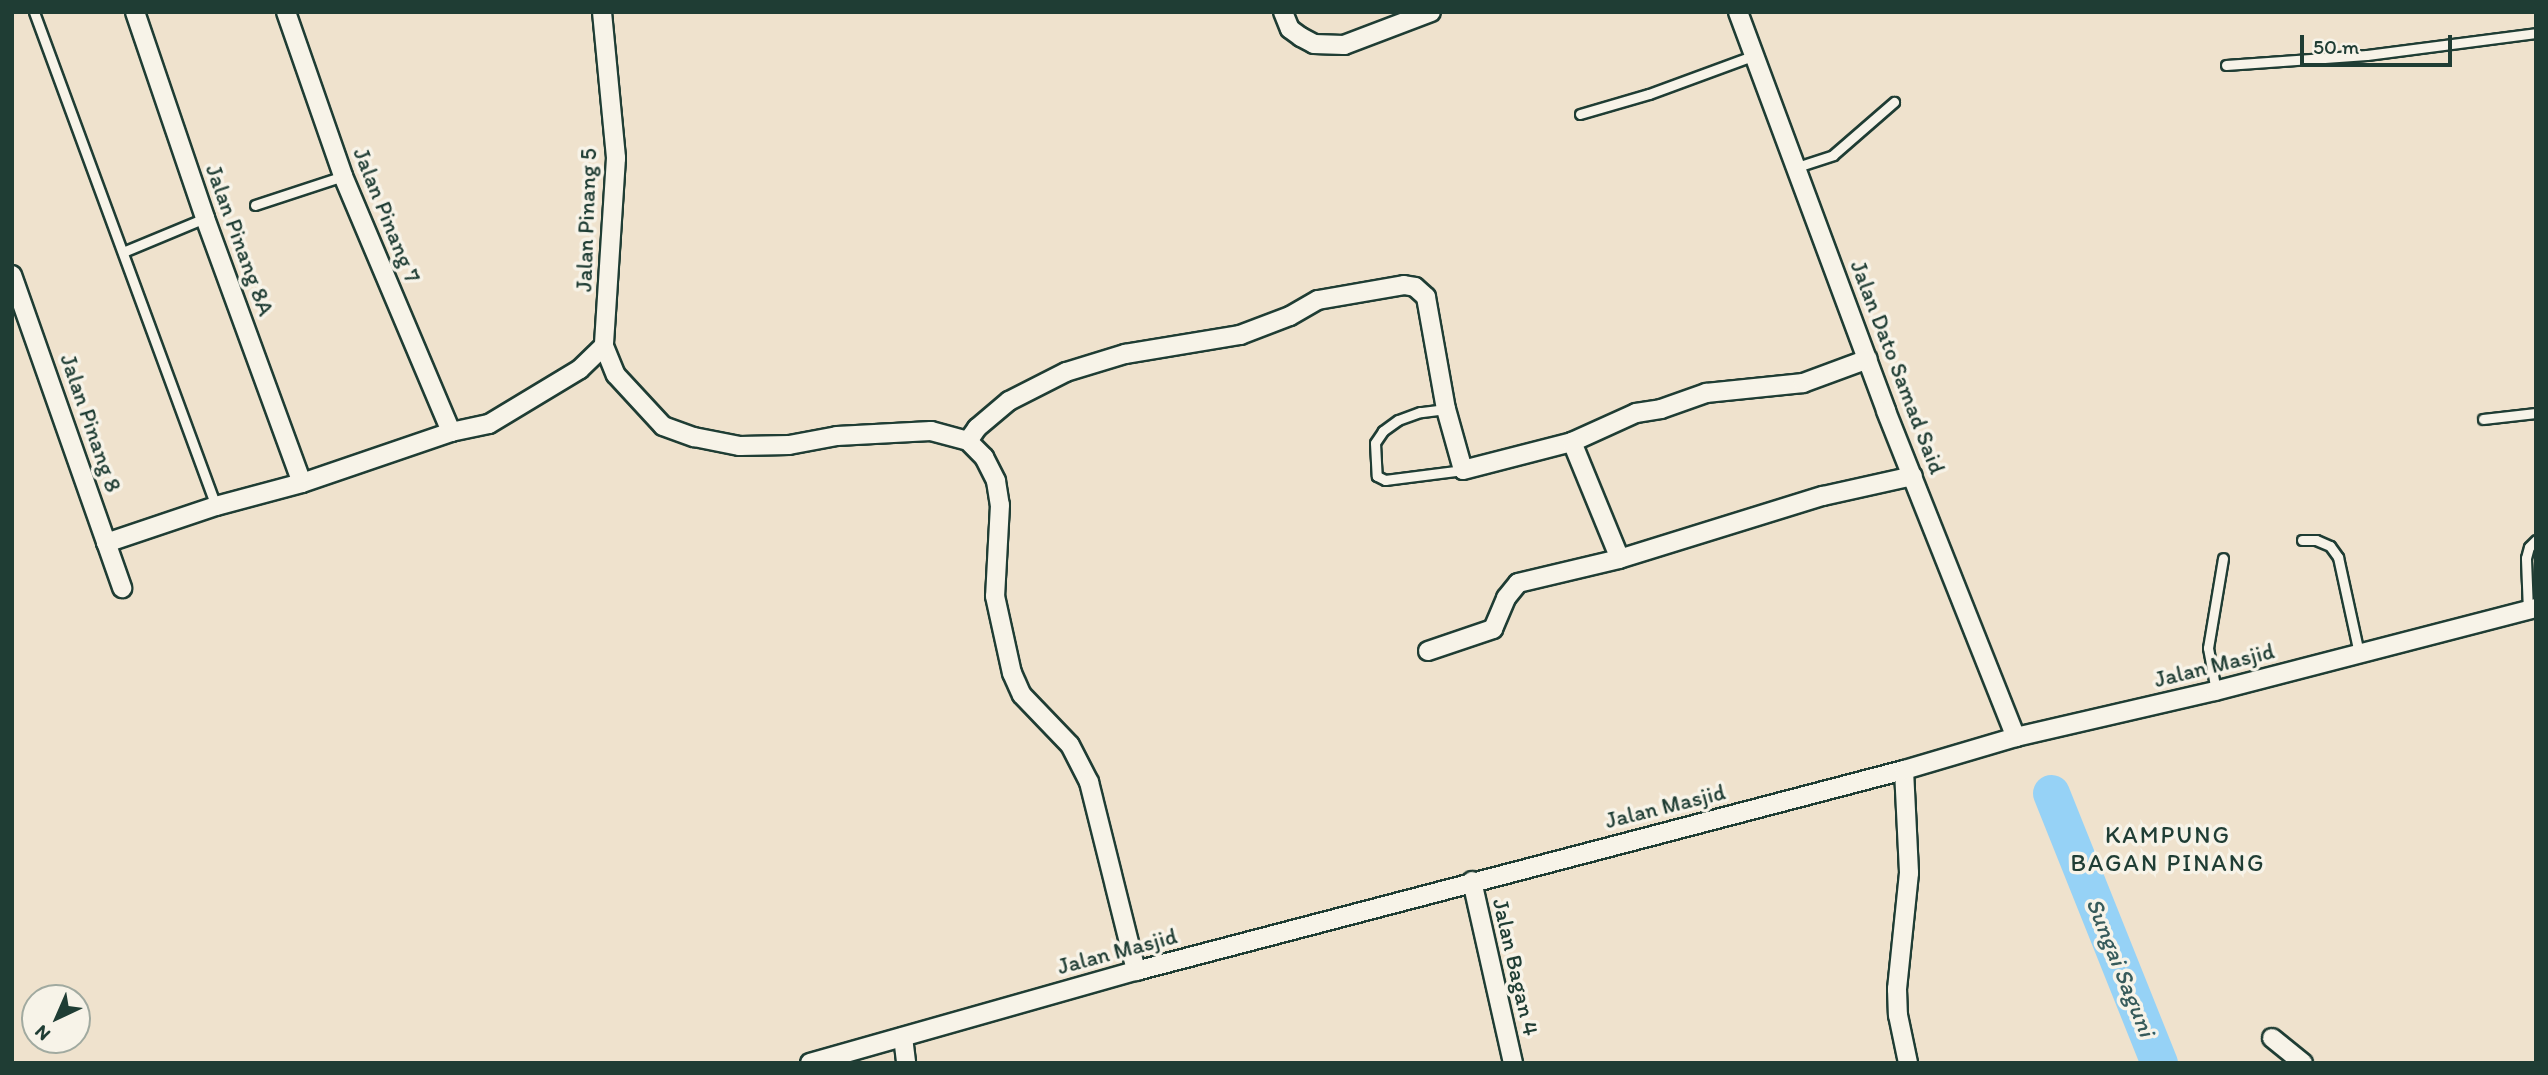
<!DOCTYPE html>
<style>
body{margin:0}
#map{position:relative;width:2548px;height:1075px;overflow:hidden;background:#efe2cd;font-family:Itim,sans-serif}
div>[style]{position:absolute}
.river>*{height:37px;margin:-18.5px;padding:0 18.5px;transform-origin:18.5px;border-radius:18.5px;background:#96d2f6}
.roads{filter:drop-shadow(2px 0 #1f3d34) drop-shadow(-2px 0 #1f3d34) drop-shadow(0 2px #1f3d34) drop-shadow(0 -2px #1f3d34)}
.lane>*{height:9px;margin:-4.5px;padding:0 4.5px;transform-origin:4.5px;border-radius:4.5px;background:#f7f3e8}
.street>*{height:18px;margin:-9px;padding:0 9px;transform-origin:9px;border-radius:9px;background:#f7f3e8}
span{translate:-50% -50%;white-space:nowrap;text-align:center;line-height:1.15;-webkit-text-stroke:7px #f7f3e8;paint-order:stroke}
.street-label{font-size:23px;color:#1f3d34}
.neighbourhood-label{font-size:24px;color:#1f3d34;letter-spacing:2px}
.water-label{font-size:24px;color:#375b5b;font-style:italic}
.frame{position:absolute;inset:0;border:14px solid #1f3d34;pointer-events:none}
.north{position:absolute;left:21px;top:984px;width:70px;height:70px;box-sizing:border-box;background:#f7f3e8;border:2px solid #a1aaa0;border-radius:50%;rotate:224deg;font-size:19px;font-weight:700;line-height:28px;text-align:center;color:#1f3d34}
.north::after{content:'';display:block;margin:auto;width:24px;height:32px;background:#1f3d34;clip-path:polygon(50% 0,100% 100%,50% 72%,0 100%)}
.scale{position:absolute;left:2300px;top:35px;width:152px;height:32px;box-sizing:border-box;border:4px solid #1f3d34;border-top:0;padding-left:9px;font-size:21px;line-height:24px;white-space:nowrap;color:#1f3d34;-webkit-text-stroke:5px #f7f3e8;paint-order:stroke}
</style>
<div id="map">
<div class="river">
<div style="left:2051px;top:793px;width:291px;rotate:68.2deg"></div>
</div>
<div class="roads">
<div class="lane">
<div style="left:34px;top:12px;width:526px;rotate:69.78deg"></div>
<div style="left:2226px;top:65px;width:141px;rotate:-4.1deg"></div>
<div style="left:2367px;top:55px;width:170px;rotate:-7.4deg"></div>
<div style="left:1580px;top:114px;width:72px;rotate:-16.2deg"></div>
<div style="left:1649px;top:94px;width:113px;rotate:-20.2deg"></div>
<div style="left:1797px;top:167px;width:38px;rotate:-18deg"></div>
<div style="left:1833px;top:155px;width:81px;rotate:-41deg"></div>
<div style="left:255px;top:205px;width:93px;rotate:-18.2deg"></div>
<div style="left:123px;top:252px;width:89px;rotate:-22.5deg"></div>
<div style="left:1446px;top:409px;width:26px;rotate:173deg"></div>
<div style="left:1420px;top:412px;width:23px;rotate:160deg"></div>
<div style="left:1398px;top:420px;width:19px;rotate:144deg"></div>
<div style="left:1383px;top:431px;width:14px;rotate:124deg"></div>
<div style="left:1375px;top:443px;width:33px;rotate:87deg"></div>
<div style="left:1377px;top:476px;width:9px;rotate:27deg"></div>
<div style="left:1385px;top:480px;width:79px;rotate:-7.3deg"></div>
<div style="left:2483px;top:419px;width:53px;rotate:-6.5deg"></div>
<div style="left:2302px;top:540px;width:14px"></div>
<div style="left:2316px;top:540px;width:15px;rotate:23deg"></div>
<div style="left:2330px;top:546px;width:14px;rotate:54deg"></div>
<div style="left:2338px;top:557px;width:98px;rotate:77.7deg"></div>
<div style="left:2528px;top:611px;width:53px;rotate:-92.2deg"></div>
<div style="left:2526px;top:558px;width:11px;rotate:-75deg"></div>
<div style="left:2529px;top:547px;width:10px;rotate:-45deg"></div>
<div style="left:2216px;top:691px;width:44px;rotate:-100.5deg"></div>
<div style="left:2208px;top:648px;width:91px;rotate:-80.5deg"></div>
</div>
<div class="street">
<div style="left:135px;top:12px;width:218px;rotate:71.2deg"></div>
<div style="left:205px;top:218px;width:282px;rotate:69.9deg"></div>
<div style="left:286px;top:12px;width:174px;rotate:70.8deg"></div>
<div style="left:343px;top:176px;width:278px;rotate:67.1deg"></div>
<div style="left:602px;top:12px;width:147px;rotate:84.5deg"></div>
<div style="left:616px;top:158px;width:188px;rotate:93.7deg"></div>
<div style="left:604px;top:346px;width:31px;rotate:68deg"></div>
<div style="left:616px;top:375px;width:69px;rotate:47.3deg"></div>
<div style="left:663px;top:426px;width:33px;rotate:20deg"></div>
<div style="left:694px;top:437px;width:47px;rotate:11.1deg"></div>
<div style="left:740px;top:446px;width:49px;rotate:-1.2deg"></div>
<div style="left:789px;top:445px;width:49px;rotate:-10.6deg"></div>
<div style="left:837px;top:436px;width:94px;rotate:-3deg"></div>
<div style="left:931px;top:431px;width:38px;rotate:15deg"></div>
<div style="left:968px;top:441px;width:23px;rotate:45deg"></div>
<div style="left:984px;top:457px;width:27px;rotate:63deg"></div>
<div style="left:996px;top:481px;width:24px;rotate:81deg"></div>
<div style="left:1000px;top:505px;width:91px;rotate:93.1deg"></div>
<div style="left:995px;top:596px;width:79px;rotate:77.6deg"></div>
<div style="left:1012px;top:673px;width:24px;rotate:66deg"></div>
<div style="left:1022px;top:695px;width:69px;rotate:46.2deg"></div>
<div style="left:1070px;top:745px;width:42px;rotate:62.8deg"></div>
<div style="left:1089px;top:782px;width:195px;rotate:76deg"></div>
<div style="left:1283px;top:12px;width:18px;rotate:68deg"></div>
<div style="left:1290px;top:29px;width:14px;rotate:36deg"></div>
<div style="left:1301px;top:37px;width:15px;rotate:28deg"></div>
<div style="left:1314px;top:44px;width:30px;rotate:2deg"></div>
<div style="left:1344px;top:45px;width:93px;rotate:-20.8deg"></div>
<div style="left:1738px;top:12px;width:426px;rotate:69.6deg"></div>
<div style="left:1886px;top:411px;width:351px;rotate:68.3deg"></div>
<div style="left:12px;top:275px;width:332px;rotate:70.6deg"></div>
<div style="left:968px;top:441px;width:16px;rotate:-55deg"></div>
<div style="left:977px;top:428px;width:42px;rotate:-40.2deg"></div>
<div style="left:1009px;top:401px;width:64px;rotate:-27deg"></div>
<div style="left:1066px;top:372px;width:62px;rotate:-17deg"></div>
<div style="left:1125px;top:354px;width:117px;rotate:-9.4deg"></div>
<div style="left:1240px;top:335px;width:53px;rotate:-20.8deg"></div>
<div style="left:1290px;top:316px;width:32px;rotate:-30deg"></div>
<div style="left:1318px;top:300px;width:87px;rotate:-9.9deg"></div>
<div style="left:1404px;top:285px;width:11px;rotate:10deg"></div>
<div style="left:1415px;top:287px;width:15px;rotate:42deg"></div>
<div style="left:1426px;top:297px;width:114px;rotate:79.9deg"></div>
<div style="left:1446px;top:409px;width:63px;rotate:74.4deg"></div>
<div style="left:1463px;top:470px;width:113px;rotate:-14.4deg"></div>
<div style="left:1572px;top:442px;width:70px;rotate:-24.4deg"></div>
<div style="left:1636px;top:413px;width:25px;rotate:-9deg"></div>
<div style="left:1661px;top:409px;width:48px;rotate:-19.6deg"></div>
<div style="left:1706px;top:393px;width:98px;rotate:-5.9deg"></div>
<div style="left:1803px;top:383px;width:69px;rotate:-20.3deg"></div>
<div style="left:1572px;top:442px;width:126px;rotate:67.7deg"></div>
<div style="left:106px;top:543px;width:116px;rotate:-18.6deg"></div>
<div style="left:216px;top:506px;width:89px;rotate:-15deg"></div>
<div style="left:302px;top:483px;width:157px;rotate:-18.9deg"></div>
<div style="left:451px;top:432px;width:39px;rotate:-12deg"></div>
<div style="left:489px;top:424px;width:106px;rotate:-31.1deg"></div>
<div style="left:580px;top:369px;width:33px;rotate:-44deg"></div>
<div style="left:1428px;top:651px;width:69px;rotate:-18.7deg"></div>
<div style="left:1493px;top:629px;width:34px;rotate:-67deg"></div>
<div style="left:1506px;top:598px;width:19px;rotate:-51deg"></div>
<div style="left:1518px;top:583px;width:104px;rotate:-13.4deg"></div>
<div style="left:1619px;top:559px;width:214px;rotate:-17.2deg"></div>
<div style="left:1823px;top:496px;width:92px;rotate:-12.5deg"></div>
<div style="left:1904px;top:770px;width:103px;rotate:87.2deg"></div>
<div style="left:1909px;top:873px;width:117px;rotate:95.9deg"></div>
<div style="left:1897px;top:989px;width:26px;rotate:88deg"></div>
<div style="left:1898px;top:1015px;width:49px;rotate:78.2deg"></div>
<div style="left:1472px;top:881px;width:187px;rotate:77.3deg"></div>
<div style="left:903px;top:1037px;width:26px;rotate:83deg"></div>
<div style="left:2272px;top:1038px;width:40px;rotate:39deg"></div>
<div style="left:810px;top:1063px;width:339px;rotate:-15.8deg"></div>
<div style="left:1136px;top:971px;width:794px;rotate:-14.67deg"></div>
<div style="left:1904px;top:770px;width:117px;rotate:-16.4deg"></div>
<div style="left:2016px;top:737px;width:204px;rotate:-13deg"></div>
<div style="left:2215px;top:691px;width:332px;rotate:-14.5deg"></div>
</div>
</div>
<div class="street-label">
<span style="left:387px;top:215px;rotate:68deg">Jalan Pinang 7</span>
<span style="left:586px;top:220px;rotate:-88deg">Jalan Pinang 5</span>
<span style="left:240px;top:240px;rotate:70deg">Jalan Pinang 8A</span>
<span style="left:1898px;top:367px;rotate:69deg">Jalan Dato Samad Said</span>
<span style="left:91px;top:423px;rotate:71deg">Jalan Pinang 8</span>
<span style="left:2214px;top:665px;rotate:-14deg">Jalan Masjid</span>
<span style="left:1665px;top:806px;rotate:-14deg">Jalan Masjid</span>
<span style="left:1117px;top:951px;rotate:-15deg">Jalan Masjid</span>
<span style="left:1516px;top:967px;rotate:77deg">Jalan Bagan 4</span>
</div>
<div class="neighbourhood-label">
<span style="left:2168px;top:849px">KAMPUNG<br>BAGAN PINANG</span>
</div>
<div class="water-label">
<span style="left:2121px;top:967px;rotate:68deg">Sungai Saguni</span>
</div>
<div class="frame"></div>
<div class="north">N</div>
<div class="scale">50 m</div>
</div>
